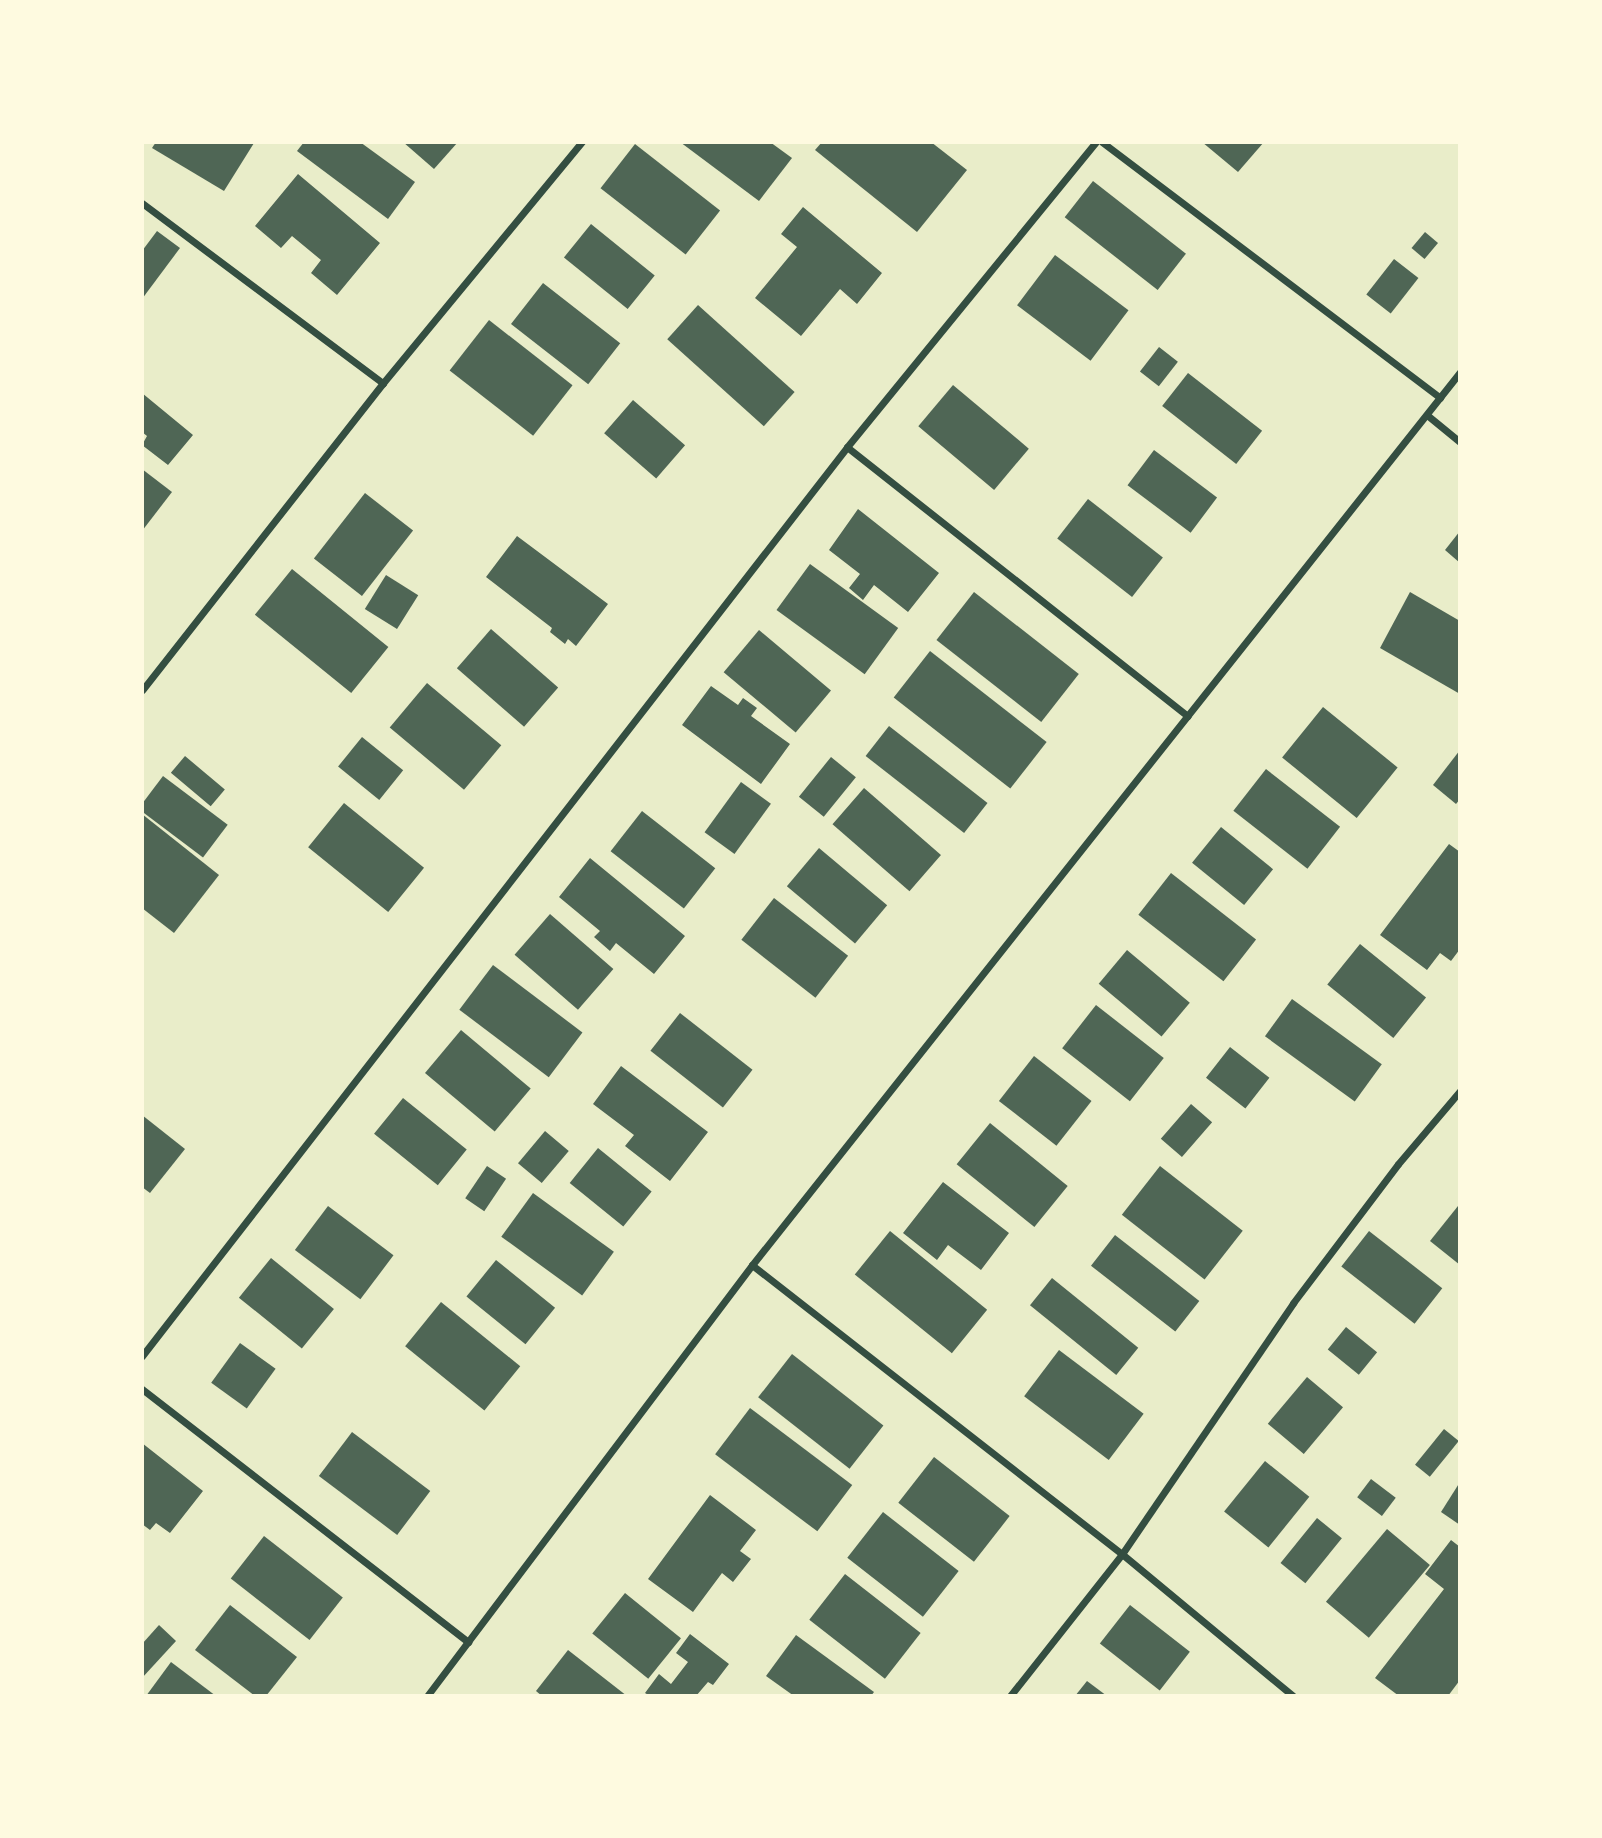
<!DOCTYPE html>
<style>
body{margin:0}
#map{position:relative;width:1602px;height:1838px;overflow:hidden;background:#e9edc9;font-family:Manrope,sans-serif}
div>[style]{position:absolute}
.building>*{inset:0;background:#4f6655;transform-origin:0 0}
.minor>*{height:7px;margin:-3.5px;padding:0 3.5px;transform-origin:3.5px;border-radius:3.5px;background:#344e41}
span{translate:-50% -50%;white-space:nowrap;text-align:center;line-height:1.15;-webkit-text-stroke:7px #fefae0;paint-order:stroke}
.frame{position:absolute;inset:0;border:144px solid #fefae0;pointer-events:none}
</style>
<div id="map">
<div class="building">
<div style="clip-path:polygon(156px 142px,251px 142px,254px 143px,224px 191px,152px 148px)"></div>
<div style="clip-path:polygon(304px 142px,360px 142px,415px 182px,388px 219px,297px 151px)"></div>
<div style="clip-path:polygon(403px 142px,458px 142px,434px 169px)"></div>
<div style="clip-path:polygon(680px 142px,770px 142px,792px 158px,759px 201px)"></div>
<div style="clip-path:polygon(822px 142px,931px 142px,967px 170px,917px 232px,815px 150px)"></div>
<div style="clip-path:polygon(1202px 142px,1264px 142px,1238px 172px)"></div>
<div style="left:635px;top:144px;width:108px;height:56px;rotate:38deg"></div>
<div style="clip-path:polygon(298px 174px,380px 243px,337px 295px,311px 273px,321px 260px,292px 236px,281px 248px,255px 226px)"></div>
<div style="left:1093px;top:181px;width:118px;height:46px;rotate:38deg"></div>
<div style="clip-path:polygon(803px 207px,882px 273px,857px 304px,840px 289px,801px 336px,755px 298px,797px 247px,781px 234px)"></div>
<div style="left:591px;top:224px;width:82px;height:43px;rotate:39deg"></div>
<div style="clip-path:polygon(157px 231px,180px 248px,142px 299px,142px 251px)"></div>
<div style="left:1425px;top:232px;width:17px;height:21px;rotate:40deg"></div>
<div style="left:1055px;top:255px;width:92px;height:63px;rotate:37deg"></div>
<div style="left:1394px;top:259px;width:31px;height:45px;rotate:38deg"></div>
<div style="left:543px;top:283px;width:98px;height:52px;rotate:38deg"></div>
<div style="left:698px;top:305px;width:130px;height:46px;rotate:42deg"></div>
<div style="left:489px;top:320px;width:106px;height:64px;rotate:38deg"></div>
<div style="left:1159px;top:347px;width:24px;height:31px;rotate:38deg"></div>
<div style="left:1188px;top:373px;width:94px;height:42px;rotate:38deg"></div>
<div style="left:953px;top:385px;width:99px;height:54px;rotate:40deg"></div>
<div style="clip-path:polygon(142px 393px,193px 435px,168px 465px,142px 445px,147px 436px,142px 432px)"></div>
<div style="left:633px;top:400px;width:69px;height:44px;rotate:41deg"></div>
<div style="left:1154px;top:450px;width:79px;height:44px;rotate:37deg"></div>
<div style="clip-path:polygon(142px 469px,172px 492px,142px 531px)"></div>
<div style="left:365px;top:493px;width:61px;height:83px;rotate:38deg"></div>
<div style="left:1088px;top:499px;width:95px;height:50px;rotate:38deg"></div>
<div style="clip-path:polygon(858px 509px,939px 573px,908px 612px,874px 585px,863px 600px,849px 588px,860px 574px,829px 550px)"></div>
<div style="clip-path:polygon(1460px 531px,1460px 563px,1445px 550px)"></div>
<div style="clip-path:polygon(517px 536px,608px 604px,576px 646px,568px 639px,565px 644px,550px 632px,552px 628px,486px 577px)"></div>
<div style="left:810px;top:564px;width:109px;height:57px;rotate:36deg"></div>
<div style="left:292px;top:569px;width:124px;height:59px;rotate:39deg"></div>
<div style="left:386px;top:575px;width:38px;height:40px;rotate:32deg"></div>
<div style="left:974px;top:592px;width:133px;height:61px;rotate:38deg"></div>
<div style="clip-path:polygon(1410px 592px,1460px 621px,1460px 694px,1380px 648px)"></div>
<div style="left:491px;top:629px;width:89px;height:52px;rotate:41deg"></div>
<div style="left:759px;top:630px;width:94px;height:55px;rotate:40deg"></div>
<div style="left:930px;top:651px;width:148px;height:59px;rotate:38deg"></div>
<div style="left:427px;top:683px;width:97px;height:58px;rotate:40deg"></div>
<div style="clip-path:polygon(711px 686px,738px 705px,743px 698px,757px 708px,751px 716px,790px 744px,761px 784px,682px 725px)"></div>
<div style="left:1323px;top:707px;width:96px;height:65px;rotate:39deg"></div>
<div style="left:889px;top:726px;width:125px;height:38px;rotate:38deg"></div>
<div style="left:362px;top:737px;width:53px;height:38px;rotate:39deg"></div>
<div style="clip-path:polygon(1460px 750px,1460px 799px,1456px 804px,1433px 785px)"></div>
<div style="left:185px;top:756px;width:52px;height:22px;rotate:40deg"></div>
<div style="left:831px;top:757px;width:32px;height:51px;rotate:39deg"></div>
<div style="left:1266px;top:769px;width:94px;height:53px;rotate:38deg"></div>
<div style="left:163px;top:776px;width:81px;height:41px;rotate:37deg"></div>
<div style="left:741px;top:782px;width:37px;height:62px;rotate:36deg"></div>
<div style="left:864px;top:788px;width:102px;height:48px;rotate:41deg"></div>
<div style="left:344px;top:803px;width:103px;height:57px;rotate:39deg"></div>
<div style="left:642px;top:811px;width:93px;height:51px;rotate:38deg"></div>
<div style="clip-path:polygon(142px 814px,219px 875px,174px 933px,142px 908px)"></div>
<div style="left:1221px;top:827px;width:67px;height:46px;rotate:39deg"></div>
<div style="clip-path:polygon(1449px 844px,1460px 852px,1460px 949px,1451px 961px,1440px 953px,1427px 970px,1380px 935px)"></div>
<div style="left:819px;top:848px;width:89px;height:50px;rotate:40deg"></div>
<div style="clip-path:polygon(590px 858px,685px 936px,654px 974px,616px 943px,610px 951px,594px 937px,600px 931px,559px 897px)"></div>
<div style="left:1171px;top:873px;width:108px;height:53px;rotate:38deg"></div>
<div style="left:774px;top:898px;width:94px;height:53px;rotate:38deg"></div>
<div style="left:550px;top:914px;width:84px;height:54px;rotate:41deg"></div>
<div style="left:1360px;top:944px;width:85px;height:52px;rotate:39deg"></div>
<div style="left:1127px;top:950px;width:82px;height:44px;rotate:40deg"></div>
<div style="left:493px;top:965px;width:112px;height:56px;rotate:37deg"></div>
<div style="left:1292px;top:999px;width:111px;height:46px;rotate:36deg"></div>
<div style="left:1096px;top:1005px;width:86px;height:55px;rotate:38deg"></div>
<div style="left:680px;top:1013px;width:92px;height:48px;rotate:38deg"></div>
<div style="left:461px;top:1030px;width:91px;height:56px;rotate:40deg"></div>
<div style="left:1230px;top:1047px;width:50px;height:39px;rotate:38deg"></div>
<div style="left:1034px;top:1056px;width:73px;height:57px;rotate:38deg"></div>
<div style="clip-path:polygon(621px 1066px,708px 1132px,670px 1181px,625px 1146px,634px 1135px,593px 1104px)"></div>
<div style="left:403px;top:1098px;width:82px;height:46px;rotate:39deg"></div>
<div style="left:1191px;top:1104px;width:28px;height:46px;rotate:41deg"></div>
<div style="clip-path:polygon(142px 1115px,185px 1149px,150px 1193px,142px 1187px)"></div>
<div style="left:990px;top:1123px;width:100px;height:53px;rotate:39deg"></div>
<div style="left:545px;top:1131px;width:31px;height:42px;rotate:40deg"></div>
<div style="left:598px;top:1148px;width:69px;height:45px;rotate:39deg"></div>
<div style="left:487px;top:1166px;width:23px;height:39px;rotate:34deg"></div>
<div style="left:1160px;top:1166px;width:105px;height:62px;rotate:38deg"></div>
<div style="clip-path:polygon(943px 1182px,1009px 1233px,981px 1270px,948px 1245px,937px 1260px,903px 1233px)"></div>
<div style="left:533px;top:1193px;width:100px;height:54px;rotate:36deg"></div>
<div style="left:328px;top:1206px;width:82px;height:55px;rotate:37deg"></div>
<div style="clip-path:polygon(1458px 1206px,1460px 1208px,1460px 1265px,1430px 1241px)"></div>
<div style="left:890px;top:1231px;width:125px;height:56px;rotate:39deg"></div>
<div style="left:1369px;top:1231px;width:93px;height:45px;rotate:38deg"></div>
<div style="left:1115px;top:1235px;width:107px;height:39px;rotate:38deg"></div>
<div style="left:271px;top:1258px;width:81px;height:51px;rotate:39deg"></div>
<div style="left:496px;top:1260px;width:76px;height:47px;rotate:39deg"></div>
<div style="left:1052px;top:1278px;width:111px;height:35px;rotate:39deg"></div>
<div style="left:441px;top:1302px;width:102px;height:57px;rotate:39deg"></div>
<div style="left:1346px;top:1327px;width:40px;height:29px;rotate:39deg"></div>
<div style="left:240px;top:1343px;width:44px;height:49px;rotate:36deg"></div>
<div style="left:1059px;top:1350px;width:106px;height:58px;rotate:37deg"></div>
<div style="left:792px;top:1354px;width:116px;height:55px;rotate:38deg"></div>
<div style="left:1307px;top:1377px;width:47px;height:61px;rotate:40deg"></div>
<div style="left:750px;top:1408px;width:128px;height:58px;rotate:37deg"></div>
<div style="left:1444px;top:1429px;width:19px;height:46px;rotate:39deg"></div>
<div style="left:352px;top:1432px;width:98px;height:55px;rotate:37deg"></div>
<div style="clip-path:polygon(142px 1443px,203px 1491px,170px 1533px,156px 1523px,150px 1530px,142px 1524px)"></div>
<div style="left:934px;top:1457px;width:96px;height:58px;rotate:38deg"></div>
<div style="left:1265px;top:1461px;width:57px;height:65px;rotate:39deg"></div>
<div style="left:1371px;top:1479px;width:31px;height:23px;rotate:37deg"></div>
<div style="clip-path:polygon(1460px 1482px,1460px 1525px,1441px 1512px)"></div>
<div style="clip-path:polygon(710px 1495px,756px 1530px,740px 1551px,751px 1559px,733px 1582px,722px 1573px,693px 1612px,648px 1579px)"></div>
<div style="left:883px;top:1512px;width:96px;height:58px;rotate:38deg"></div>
<div style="left:1317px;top:1518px;width:32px;height:58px;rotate:39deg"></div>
<div style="left:1387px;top:1529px;width:56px;height:95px;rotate:40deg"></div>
<div style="left:264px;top:1536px;width:100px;height:54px;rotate:38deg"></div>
<div style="clip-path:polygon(1451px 1540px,1460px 1547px,1460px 1680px,1448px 1696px,1399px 1696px,1375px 1678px,1444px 1589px,1425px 1574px)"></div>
<div style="left:845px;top:1574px;width:96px;height:58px;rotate:38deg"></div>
<div style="left:625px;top:1593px;width:72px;height:52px;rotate:39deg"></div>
<div style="clip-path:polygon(230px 1605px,297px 1657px,266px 1696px,255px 1696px,195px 1650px)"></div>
<div style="left:1130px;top:1605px;width:76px;height:49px;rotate:38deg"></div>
<div style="clip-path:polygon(159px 1625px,176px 1641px,142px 1678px,142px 1644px)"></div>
<div style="clip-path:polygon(690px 1634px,729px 1664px,713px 1685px,708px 1682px,696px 1696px,650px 1696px,645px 1693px,659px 1674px,671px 1684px,688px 1662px,676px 1653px)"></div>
<div style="clip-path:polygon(796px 1635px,874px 1692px,871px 1696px,794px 1696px,766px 1676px)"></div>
<div style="clip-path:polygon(568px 1650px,627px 1696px,542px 1696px,536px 1691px)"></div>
<div style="clip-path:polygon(171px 1662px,216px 1696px,146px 1696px)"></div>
<div style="clip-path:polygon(1087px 1681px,1107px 1696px,1075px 1696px)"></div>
</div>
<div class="minor">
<div style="left:1102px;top:142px;width:424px;rotate:37.1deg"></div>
<div style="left:142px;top:203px;width:301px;rotate:36.8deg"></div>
<div style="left:383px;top:383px;width:390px;rotate:128.1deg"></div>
<div style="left:383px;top:383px;width:313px;rotate:-50.5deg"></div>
<div style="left:1427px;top:415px;width:43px;rotate:39.3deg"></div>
<div style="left:847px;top:447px;width:434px;rotate:38.3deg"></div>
<div style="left:752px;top:1265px;width:469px;rotate:38deg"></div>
<div style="left:1122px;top:1554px;width:222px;rotate:39.7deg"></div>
<div style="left:142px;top:1356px;width:1150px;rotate:-52.2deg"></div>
<div style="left:847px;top:447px;width:394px;rotate:-50.8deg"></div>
<div style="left:142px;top:1389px;width:413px;rotate:37.8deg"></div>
<div style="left:427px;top:1696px;width:540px;rotate:-52.98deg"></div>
<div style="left:752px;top:1265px;width:1140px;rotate:-51.59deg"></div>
<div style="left:1010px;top:1696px;width:181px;rotate:-51.7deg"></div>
<div style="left:1122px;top:1554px;width:304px;rotate:-55.7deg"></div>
<div style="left:1293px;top:1303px;width:174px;rotate:-52.9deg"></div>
<div style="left:1398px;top:1164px;width:96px;rotate:-49.7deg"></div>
</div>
<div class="frame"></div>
</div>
